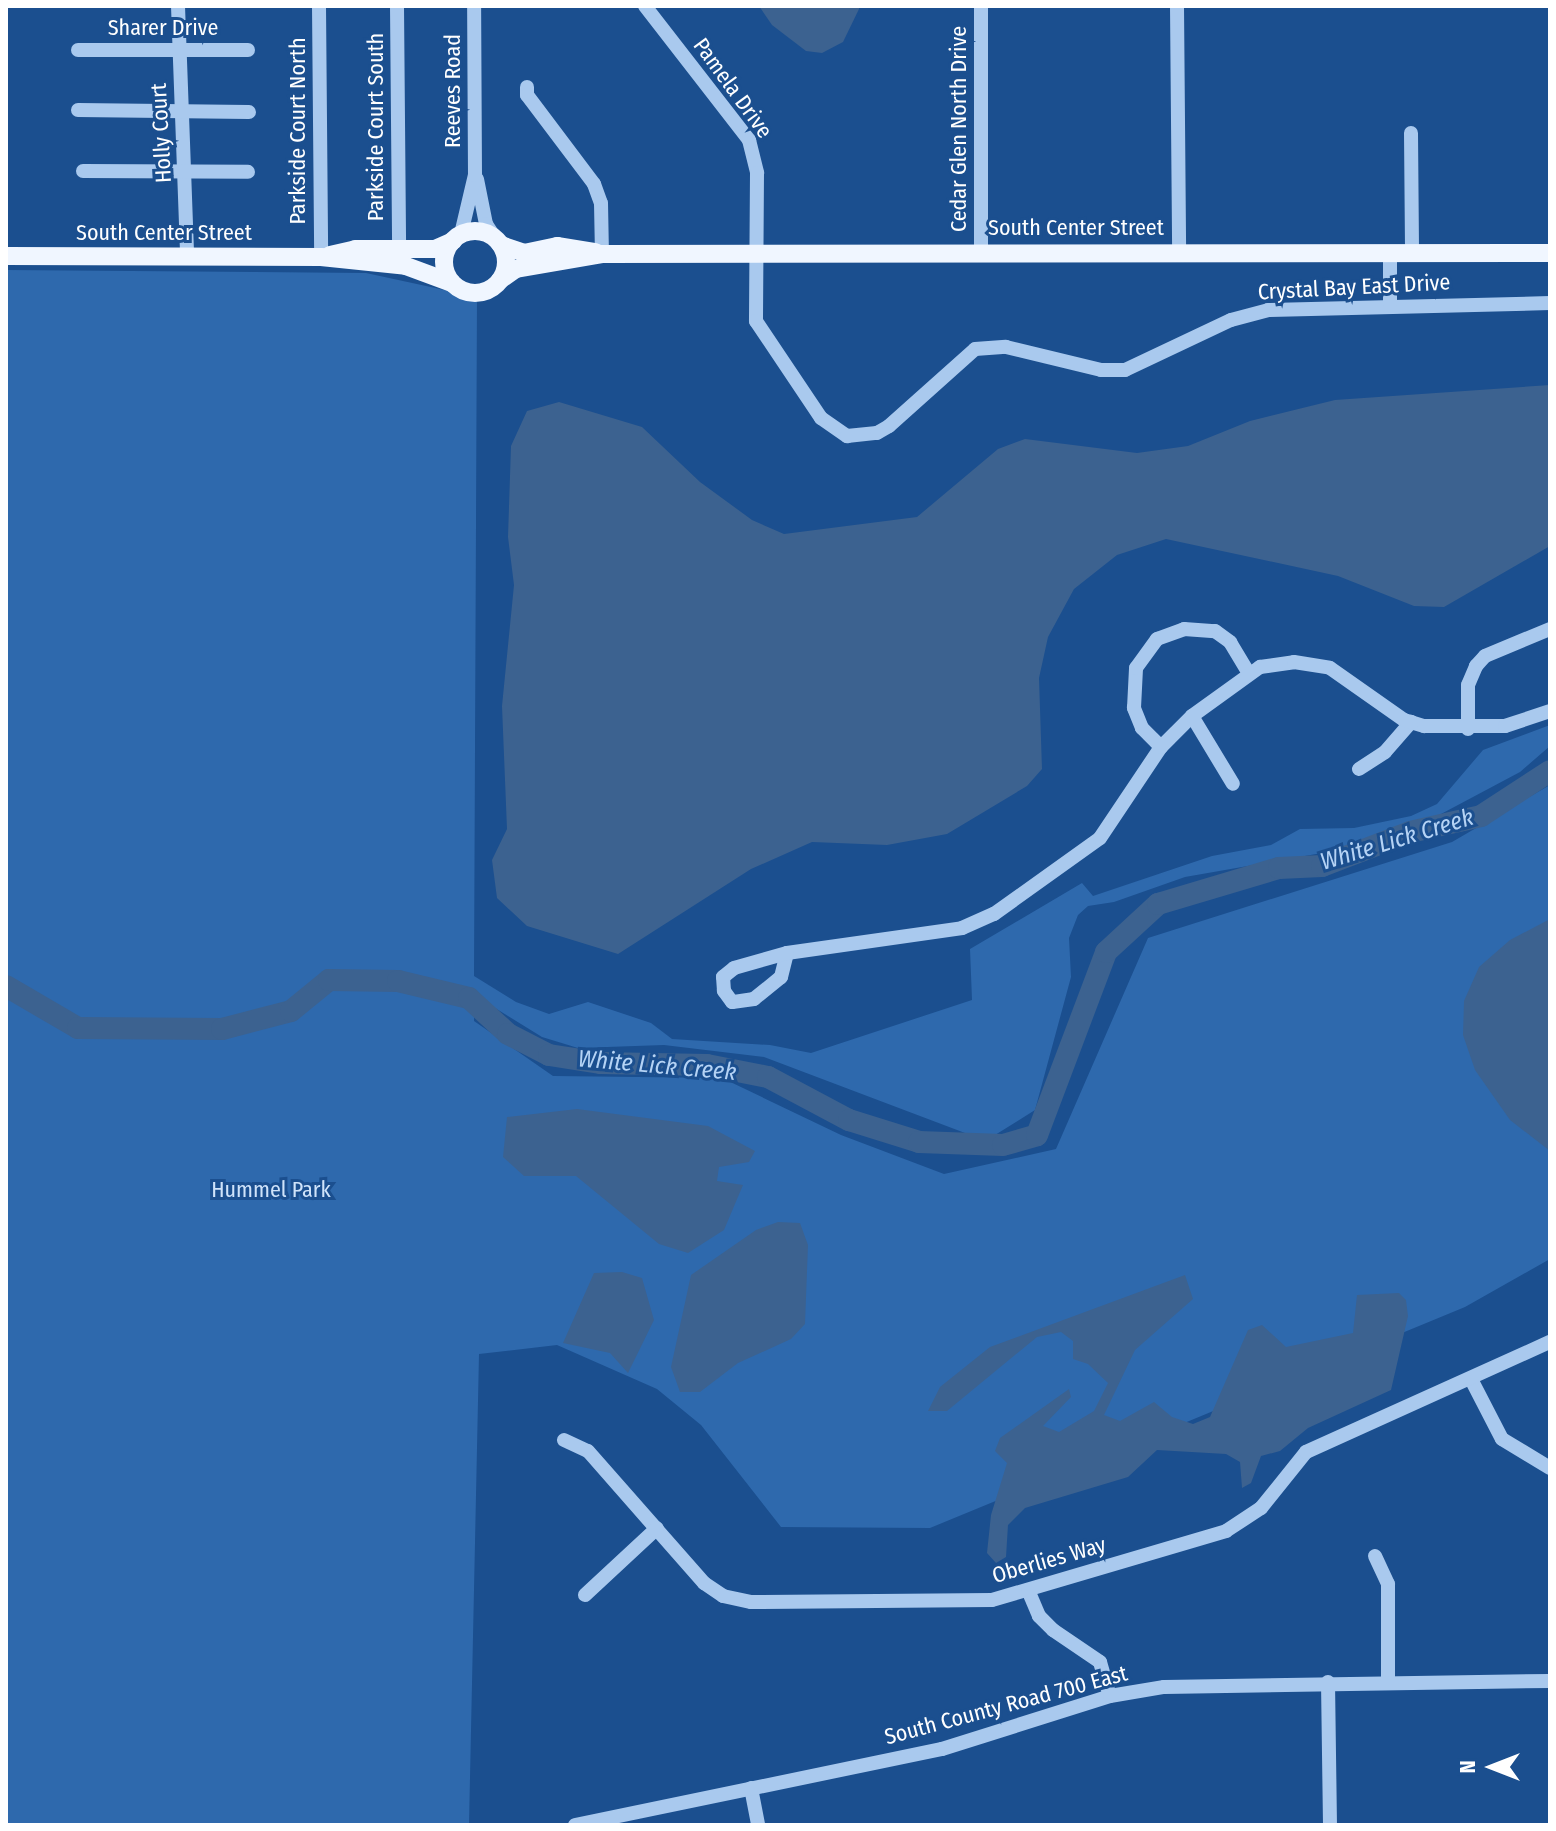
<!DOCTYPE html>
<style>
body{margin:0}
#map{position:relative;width:1556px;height:1831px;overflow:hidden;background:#1b4f8f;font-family:"Fira Sans Condensed",sans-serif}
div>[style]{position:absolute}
.green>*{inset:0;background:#2e69ad}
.water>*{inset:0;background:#3c6290}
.river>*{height:22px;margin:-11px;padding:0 11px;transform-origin:11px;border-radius:11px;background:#3c6290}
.minor>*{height:14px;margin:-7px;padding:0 7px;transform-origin:7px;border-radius:7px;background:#a9c9ee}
.major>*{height:18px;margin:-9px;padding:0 9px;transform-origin:9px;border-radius:9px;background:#f0f6ff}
.major>.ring{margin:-9px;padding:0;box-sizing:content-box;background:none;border:18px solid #f0f6ff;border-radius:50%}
span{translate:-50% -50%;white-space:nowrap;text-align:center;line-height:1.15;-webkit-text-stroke:6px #1b4f8f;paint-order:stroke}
.street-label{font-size:22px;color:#fff}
.park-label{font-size:22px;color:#cfe3fa}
.water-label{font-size:24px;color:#b5d3f5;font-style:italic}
.frame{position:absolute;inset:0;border:8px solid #fff;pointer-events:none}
.north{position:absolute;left:1452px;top:1727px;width:80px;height:80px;-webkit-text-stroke:6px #1b4f8f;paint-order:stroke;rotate:270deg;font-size:22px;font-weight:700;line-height:32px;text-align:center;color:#fff}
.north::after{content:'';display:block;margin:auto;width:28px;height:36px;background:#fff;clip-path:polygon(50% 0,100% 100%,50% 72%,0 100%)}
</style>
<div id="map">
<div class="green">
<div style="clip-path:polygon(6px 270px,366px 273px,477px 297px,474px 976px,516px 1002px,549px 1014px,588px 1002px,651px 1023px,672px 1039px,770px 1045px,811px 1053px,972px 1000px,970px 949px,1082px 883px,1093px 896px,1212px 856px,1271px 845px,1300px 829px,1354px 828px,1411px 816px,1437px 804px,1483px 750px,1550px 725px,1550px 746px,1520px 772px,1426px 822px,1322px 853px,1185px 877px,1114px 902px,1088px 906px,1078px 915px,1069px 938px,1071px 977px,1035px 1110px,995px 1135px,965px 1133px,764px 1057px,664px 1045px,578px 1048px,542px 1037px,474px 995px,474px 1021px,553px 1076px,722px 1078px,841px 1135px,944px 1174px,1056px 1149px,1148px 938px,1452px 842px,1550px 785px,1550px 1259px,1465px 1307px,930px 1528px,781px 1527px,701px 1425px,657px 1389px,557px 1345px,479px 1354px,469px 1825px,6px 1825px)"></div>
</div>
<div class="water">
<div style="clip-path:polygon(759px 6px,859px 6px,859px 9px,843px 42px,822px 53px,806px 51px,772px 25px)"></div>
<div style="clip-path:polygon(1550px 385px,1550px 546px,1444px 607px,1414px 606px,1338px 576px,1166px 539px,1117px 555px,1074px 589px,1048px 637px,1039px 678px,1042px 769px,1027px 786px,947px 834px,887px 845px,812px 842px,751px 869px,618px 954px,527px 926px,497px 898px,492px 860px,507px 829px,502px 706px,514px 585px,508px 537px,511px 446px,527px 411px,559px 402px,642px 427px,700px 482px,752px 520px,784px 534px,917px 517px,998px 449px,1025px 439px,1137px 453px,1188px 446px,1250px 421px,1335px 400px)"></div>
<div style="clip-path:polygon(1550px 919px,1550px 1151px,1510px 1120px,1475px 1070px,1463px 1035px,1464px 1001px,1479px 967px,1510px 940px)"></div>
<div style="clip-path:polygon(577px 1109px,708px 1126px,755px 1151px,749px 1162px,719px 1167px,717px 1181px,743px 1185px,724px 1230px,688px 1253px,659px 1244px,576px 1176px,524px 1176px,503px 1157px,507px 1117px)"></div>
<div style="clip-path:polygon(778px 1222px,800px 1223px,808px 1245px,805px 1324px,791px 1339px,738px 1363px,700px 1392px,680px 1392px,671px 1367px,691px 1275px,756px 1230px)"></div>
<div style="clip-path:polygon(622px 1272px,642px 1278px,654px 1320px,628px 1373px,610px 1353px,563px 1343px,594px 1273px)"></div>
<div style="clip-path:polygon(1185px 1275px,1193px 1299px,1135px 1350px,1104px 1415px,1120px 1421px,1154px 1402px,1172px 1417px,1193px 1424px,1210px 1417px,1248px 1330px,1262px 1325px,1286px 1347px,1353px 1333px,1357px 1295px,1399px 1293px,1406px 1300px,1408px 1316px,1391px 1390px,1308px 1428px,1280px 1451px,1261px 1456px,1251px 1483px,1242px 1488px,1240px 1462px,1226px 1454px,1157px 1450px,1128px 1477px,1025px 1508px,1008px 1525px,1006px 1557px,996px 1563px,987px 1553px,991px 1515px,1007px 1463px,995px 1451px,1000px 1438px,1069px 1389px,1071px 1397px,1043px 1426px,1059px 1432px,1094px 1411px,1108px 1383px,1088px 1364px,1073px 1359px,1073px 1341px,1061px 1332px,1037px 1337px,947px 1411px,928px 1411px,940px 1387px,990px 1347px)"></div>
</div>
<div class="river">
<div style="left:6px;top:986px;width:83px;rotate:30.3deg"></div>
<div style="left:78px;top:1028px;width:144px;rotate:0.4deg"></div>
<div style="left:222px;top:1029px;width:71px;rotate:-14.6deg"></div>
<div style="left:291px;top:1011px;width:49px;rotate:-39.2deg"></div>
<div style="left:329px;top:980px;width:69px;rotate:0.8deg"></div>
<div style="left:398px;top:981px;width:73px;rotate:13.5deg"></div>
<div style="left:469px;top:998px;width:53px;rotate:42.7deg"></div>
<div style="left:508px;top:1034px;width:46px;rotate:27.1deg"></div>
<div style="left:549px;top:1055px;width:53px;rotate:8.7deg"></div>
<div style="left:601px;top:1063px;width:106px;rotate:1.1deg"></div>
<div style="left:707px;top:1065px;width:62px;rotate:11.1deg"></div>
<div style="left:768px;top:1077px;width:92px;rotate:28deg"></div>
<div style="left:849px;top:1120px;width:73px;rotate:17.4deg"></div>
<div style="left:919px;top:1142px;width:84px;rotate:2deg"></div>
<div style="left:1003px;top:1145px;width:35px;rotate:-16deg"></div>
<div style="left:1037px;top:1135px;width:196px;rotate:-69.3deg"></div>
<div style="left:1106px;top:952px;width:71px;rotate:-42.7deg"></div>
<div style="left:1158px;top:904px;width:126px;rotate:-16.6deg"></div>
<div style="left:1279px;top:868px;width:43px;rotate:-2.7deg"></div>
<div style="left:1322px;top:866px;width:94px;rotate:-21.1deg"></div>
<div style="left:1410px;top:832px;width:73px;rotate:-12.7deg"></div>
<div style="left:1481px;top:816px;width:82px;rotate:-33.1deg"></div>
</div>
<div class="minor">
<div style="left:178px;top:6px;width:251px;rotate:87.9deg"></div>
<div style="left:319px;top:6px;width:251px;rotate:89.5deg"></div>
<div style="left:397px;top:6px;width:242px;rotate:89.5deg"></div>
<div style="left:645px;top:6px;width:170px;rotate:52.2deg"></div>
<div style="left:749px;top:140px;width:34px;rotate:76deg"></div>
<div style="left:757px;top:173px;width:148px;rotate:90.4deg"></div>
<div style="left:756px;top:321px;width:117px;rotate:56.2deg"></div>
<div style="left:821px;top:418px;width:32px;rotate:35deg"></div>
<div style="left:847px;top:436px;width:30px;rotate:-6deg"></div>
<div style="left:877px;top:433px;width:14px;rotate:-30deg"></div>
<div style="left:889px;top:426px;width:115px;rotate:-41.8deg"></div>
<div style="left:975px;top:349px;width:31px;rotate:-4deg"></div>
<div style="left:1006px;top:347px;width:98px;rotate:13.6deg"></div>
<div style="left:1101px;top:370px;width:24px"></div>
<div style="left:1125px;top:370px;width:117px;rotate:-25.3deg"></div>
<div style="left:1231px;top:320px;width:38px;rotate:-15deg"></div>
<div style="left:1268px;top:310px;width:282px;rotate:-1.4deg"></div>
<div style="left:1177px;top:6px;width:246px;rotate:89.5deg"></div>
<div style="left:78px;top:50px;width:170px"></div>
<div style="left:527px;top:87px;width:8px;rotate:90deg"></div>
<div style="left:527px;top:95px;width:111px;rotate:53deg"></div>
<div style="left:594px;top:184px;width:20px;rotate:70deg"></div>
<div style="left:601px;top:203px;width:51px;rotate:88.9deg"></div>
<div style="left:78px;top:110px;width:171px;rotate:0.7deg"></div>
<div style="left:1411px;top:133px;width:121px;rotate:89.5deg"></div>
<div style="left:83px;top:171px;width:165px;rotate:0.3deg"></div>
<div style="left:477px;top:179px;width:46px;rotate:78.7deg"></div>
<div style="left:486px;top:224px;width:17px;rotate:57deg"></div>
<div style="left:461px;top:234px;width:61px;rotate:-76.7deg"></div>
<div style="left:475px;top:175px;width:169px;rotate:-90.3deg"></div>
<div style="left:981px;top:252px;width:246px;rotate:-90deg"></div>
<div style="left:1390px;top:254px;width:51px;rotate:90deg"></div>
<div style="left:1192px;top:716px;width:79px;rotate:58.9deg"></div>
<div style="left:1468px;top:729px;width:44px;rotate:-90deg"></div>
<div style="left:1468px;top:685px;width:21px;rotate:-67deg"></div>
<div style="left:1476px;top:666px;width:13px;rotate:-48deg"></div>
<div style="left:1485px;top:656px;width:70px;rotate:-22.6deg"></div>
<div style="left:1161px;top:747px;width:27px;rotate:-135deg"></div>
<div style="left:1142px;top:728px;width:22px;rotate:-112deg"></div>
<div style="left:1134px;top:708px;width:40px;rotate:-87.1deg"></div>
<div style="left:1136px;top:668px;width:36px;rotate:-54deg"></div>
<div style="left:1157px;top:639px;width:29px;rotate:-20deg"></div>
<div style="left:1184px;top:629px;width:31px;rotate:4deg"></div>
<div style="left:1215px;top:631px;width:19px;rotate:36deg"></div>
<div style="left:1230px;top:642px;width:35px;rotate:59deg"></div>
<div style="left:1359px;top:769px;width:31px;rotate:-33deg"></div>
<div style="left:1385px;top:752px;width:40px;rotate:-49deg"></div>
<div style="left:787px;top:953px;width:177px;rotate:-8.1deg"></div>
<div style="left:962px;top:928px;width:35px;rotate:-24deg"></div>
<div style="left:994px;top:914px;width:130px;rotate:-35.6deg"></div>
<div style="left:1100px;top:838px;width:110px;rotate:-56.2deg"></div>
<div style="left:1161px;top:747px;width:44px;rotate:-45deg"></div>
<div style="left:1192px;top:716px;width:84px;rotate:-35.8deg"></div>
<div style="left:1260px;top:667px;width:34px;rotate:-8deg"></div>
<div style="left:1294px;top:662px;width:36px;rotate:9deg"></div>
<div style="left:1330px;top:668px;width:90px;rotate:35.1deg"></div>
<div style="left:1404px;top:720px;width:21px;rotate:17deg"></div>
<div style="left:1424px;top:726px;width:81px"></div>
<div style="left:1505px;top:726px;width:47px;rotate:-18.4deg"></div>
<div style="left:787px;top:953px;width:25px;rotate:104deg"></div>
<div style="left:781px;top:977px;width:35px;rotate:141deg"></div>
<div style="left:754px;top:999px;width:22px;rotate:172deg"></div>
<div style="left:732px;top:1002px;width:14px;rotate:-126deg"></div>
<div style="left:724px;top:991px;width:14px;rotate:-94deg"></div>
<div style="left:723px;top:977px;width:14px;rotate:-39deg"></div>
<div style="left:734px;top:968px;width:55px;rotate:-15.8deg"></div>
<div style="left:1472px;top:1381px;width:65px;rotate:62.7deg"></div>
<div style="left:1502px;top:1439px;width:56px;rotate:31.1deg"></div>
<div style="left:564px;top:1440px;width:26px;rotate:25deg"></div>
<div style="left:588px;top:1451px;width:176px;rotate:48.7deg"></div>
<div style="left:704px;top:1583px;width:23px;rotate:34deg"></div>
<div style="left:723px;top:1596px;width:29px;rotate:12deg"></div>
<div style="left:751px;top:1602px;width:241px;rotate:-0.5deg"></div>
<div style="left:992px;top:1600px;width:244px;rotate:-16.4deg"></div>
<div style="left:1226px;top:1531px;width:42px;rotate:-33.3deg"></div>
<div style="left:1261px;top:1508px;width:72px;rotate:-51.2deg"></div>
<div style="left:1306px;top:1452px;width:268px;rotate:-24.3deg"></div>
<div style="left:1375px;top:1556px;width:31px;rotate:65deg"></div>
<div style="left:1388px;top:1584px;width:96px;rotate:90deg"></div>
<div style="left:1028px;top:1590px;width:28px;rotate:67deg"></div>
<div style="left:1039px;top:1616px;width:20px;rotate:45deg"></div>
<div style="left:1053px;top:1630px;width:57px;rotate:34.2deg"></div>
<div style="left:1100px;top:1662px;width:35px;rotate:74deg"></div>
<div style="left:585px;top:1595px;width:98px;rotate:-42.9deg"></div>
<div style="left:1328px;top:1682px;width:143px;rotate:89.2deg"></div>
<div style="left:751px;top:1788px;width:38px;rotate:79deg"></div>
<div style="left:575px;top:1825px;width:375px;rotate:-11.7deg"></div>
<div style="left:942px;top:1749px;width:176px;rotate:-17.5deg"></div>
<div style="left:1110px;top:1696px;width:55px;rotate:-9.5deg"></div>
<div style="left:1164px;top:1687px;width:386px;rotate:-0.9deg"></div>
</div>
<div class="major">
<div class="ring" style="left:444px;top:231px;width:44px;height:44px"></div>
<div style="left:501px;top:245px;width:24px;rotate:19deg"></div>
<div style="left:524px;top:253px;width:34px;rotate:-12deg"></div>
<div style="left:557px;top:246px;width:39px;rotate:9deg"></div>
<div style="left:330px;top:255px;width:26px;rotate:-13deg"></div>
<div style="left:355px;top:249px;width:80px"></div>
<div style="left:435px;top:249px;width:20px;rotate:-24deg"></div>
<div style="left:6px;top:256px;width:315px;rotate:0.2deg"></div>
<div style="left:321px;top:257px;width:85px;rotate:6deg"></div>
<div style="left:406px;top:266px;width:49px;rotate:20.3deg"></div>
<div style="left:500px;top:280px;width:19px;rotate:-35deg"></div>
<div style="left:516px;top:269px;width:87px;rotate:-9.9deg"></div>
<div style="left:602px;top:254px;width:948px;rotate:-0.06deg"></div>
</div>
<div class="street-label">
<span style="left:163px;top:28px">Sharer Drive</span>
<span style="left:733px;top:88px;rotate:54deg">Pamela Drive</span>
<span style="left:453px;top:91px;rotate:-90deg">Reeves Road</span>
<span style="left:376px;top:127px;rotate:-90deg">Parkside Court South</span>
<span style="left:959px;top:129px;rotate:-90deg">Cedar Glen North Drive</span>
<span style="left:298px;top:131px;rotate:-90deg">Parkside Court North</span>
<span style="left:161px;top:133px;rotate:-93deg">Holly Court</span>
<span style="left:1076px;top:228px">South Center Street</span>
<span style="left:164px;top:233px">South Center Street</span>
<span style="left:1354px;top:287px;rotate:-3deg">Crystal Bay East Drive</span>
<span style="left:1049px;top:1560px;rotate:-16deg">Oberlies Way</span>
<span style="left:1006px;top:1705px;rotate:-15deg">South County Road 700 East</span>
</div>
<div class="park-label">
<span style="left:271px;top:1190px">Hummel Park</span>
</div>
<div class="water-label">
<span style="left:1397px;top:840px;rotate:-17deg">White Lick Creek</span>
<span style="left:657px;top:1066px;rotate:5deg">White Lick Creek</span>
</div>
<div class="frame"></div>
<div class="north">N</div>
</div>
